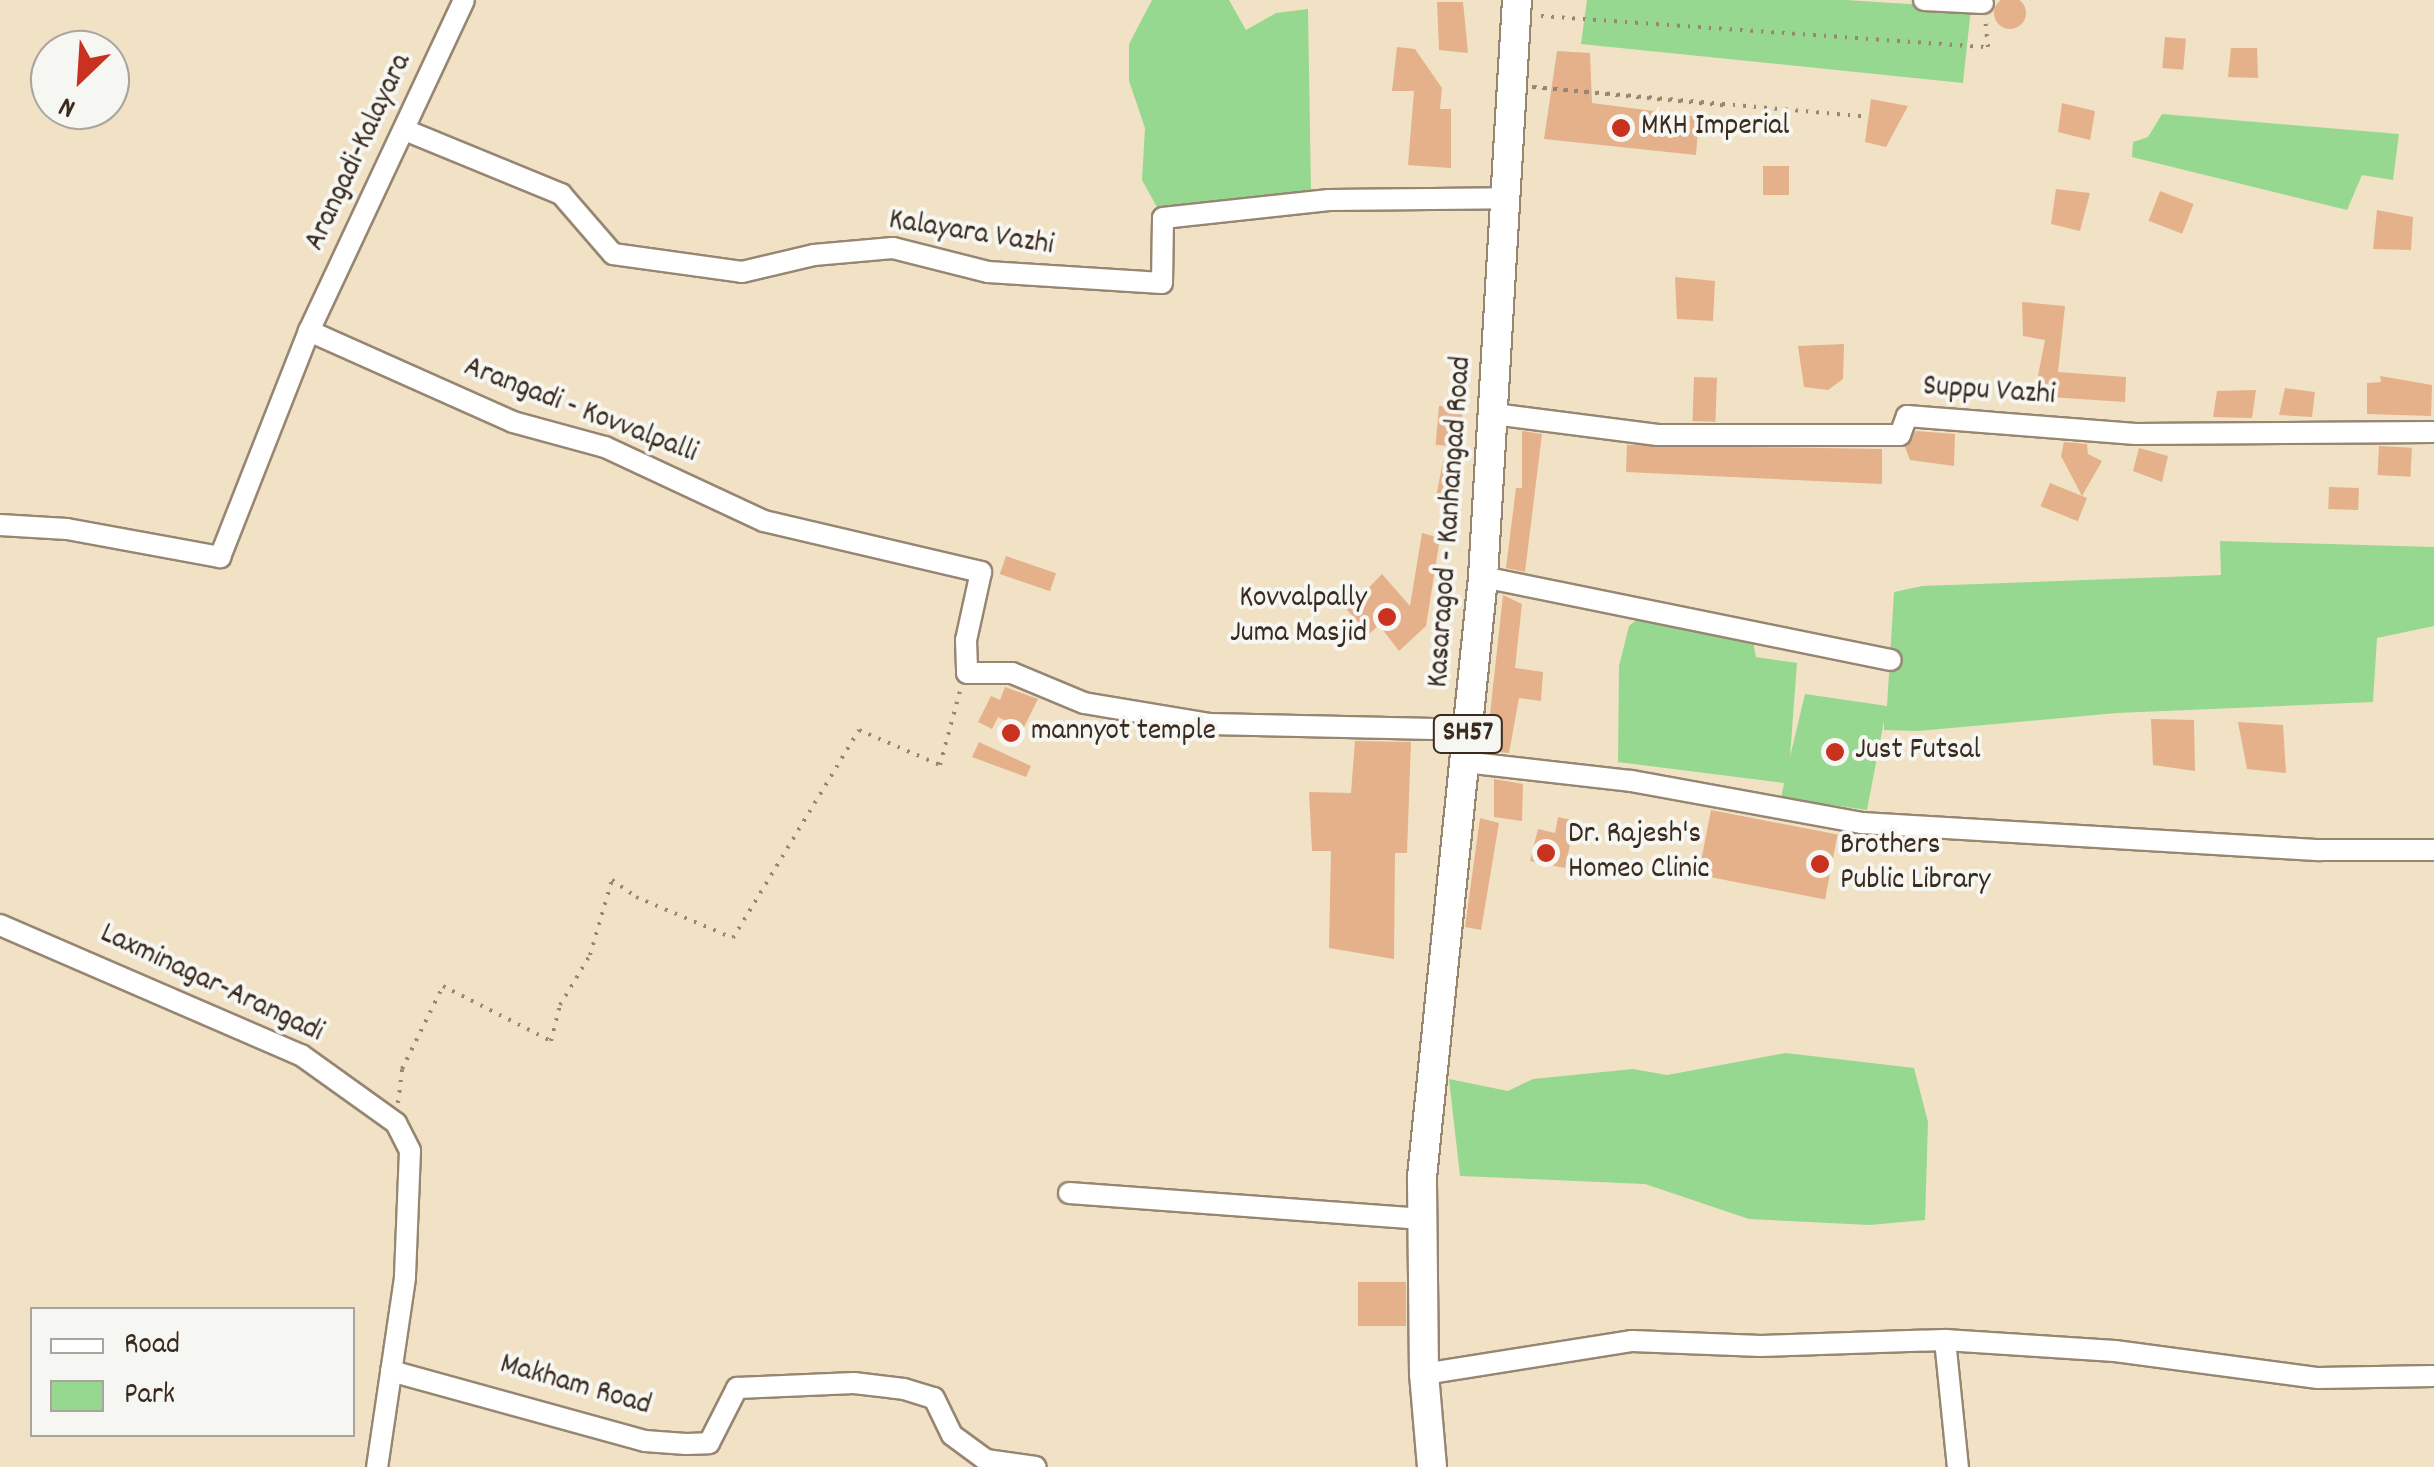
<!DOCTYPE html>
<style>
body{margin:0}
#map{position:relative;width:2434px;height:1467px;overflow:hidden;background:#f1e2c6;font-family:Dekko,sans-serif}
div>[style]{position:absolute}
.green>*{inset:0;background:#96d890}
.building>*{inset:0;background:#e4b18a;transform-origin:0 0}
.round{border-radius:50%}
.path>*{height:4px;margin-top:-2px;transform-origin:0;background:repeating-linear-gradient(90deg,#968672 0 2.5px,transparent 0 10.5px)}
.roads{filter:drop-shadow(2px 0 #968672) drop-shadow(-2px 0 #968672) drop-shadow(0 2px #968672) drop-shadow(0 -2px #968672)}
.minor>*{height:20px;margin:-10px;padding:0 10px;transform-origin:10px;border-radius:10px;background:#fff}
.major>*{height:28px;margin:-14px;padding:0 14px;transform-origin:14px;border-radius:14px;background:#fff}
.dots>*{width:28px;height:28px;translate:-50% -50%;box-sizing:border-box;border:5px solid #f6f6f2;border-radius:50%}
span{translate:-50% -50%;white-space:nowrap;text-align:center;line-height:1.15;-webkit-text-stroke:8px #f6f6f2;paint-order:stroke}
.shield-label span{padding:2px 8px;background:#f6f6f2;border:2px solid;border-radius:8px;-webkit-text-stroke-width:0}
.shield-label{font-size:28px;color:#3b2a1e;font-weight:700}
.poi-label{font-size:30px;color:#3b2a1e}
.left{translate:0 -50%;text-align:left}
.right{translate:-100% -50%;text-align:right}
.street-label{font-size:30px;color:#3b2a1e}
.legend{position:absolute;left:30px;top:1307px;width:325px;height:130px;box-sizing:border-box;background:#f6f6f2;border:2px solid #aba49d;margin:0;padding:12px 18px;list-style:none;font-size:30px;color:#3b2a1e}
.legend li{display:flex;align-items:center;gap:20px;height:50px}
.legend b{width:50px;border:2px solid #aba49d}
.north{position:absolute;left:30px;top:30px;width:100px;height:100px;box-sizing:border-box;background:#f6f6f2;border:2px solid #aba49d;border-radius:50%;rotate:205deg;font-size:28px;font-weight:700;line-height:40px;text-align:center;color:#3b2a1e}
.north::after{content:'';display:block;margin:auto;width:35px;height:45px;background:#c8321e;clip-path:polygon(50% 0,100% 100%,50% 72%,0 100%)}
</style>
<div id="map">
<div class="green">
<div style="clip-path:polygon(1152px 0,1229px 0,1246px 30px,1276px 13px,1308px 9px,1311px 192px,1158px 209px,1142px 180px,1145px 128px,1129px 81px,1129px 44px)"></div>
<div style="clip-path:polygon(1587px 0,1846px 0,1971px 8px,1963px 83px,1581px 44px)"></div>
<div style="clip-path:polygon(2162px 114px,2399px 134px,2393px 180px,2362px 175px,2347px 210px,2132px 157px,2133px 142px,2148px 137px)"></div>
<div style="clip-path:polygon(2220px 541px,2434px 547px,2434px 626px,2377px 638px,2373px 702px,2117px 713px,1918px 731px,1884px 730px,1884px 721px,1867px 810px,1781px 798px,1784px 783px,1618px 762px,1619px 666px,1629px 626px,1640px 617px,1753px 642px,1756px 657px,1797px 663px,1790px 757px,1805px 694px,1887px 706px,1894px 592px,1922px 586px,2221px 575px)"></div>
<div style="clip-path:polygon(1786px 1053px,1914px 1068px,1928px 1122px,1925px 1220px,1870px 1225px,1749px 1219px,1645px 1184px,1460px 1176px,1449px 1079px,1508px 1091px,1533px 1079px,1633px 1069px,1667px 1075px)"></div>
</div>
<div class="building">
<div class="round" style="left:1994px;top:-3px;width:32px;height:32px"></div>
<div style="clip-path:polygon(1437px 2px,1463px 2px,1468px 53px,1439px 50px)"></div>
<div style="left:2165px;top:37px;width:21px;height:31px;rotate:5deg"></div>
<div style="clip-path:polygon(1397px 47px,1415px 49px,1442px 88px,1440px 109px,1451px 109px,1451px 168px,1408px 165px,1414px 91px,1392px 91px)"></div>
<div style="clip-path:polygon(2231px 48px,2257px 48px,2258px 78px,2228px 77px)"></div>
<div style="clip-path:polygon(1557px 51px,1590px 53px,1592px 103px,1699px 117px,1696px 155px,1544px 139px)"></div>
<div style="clip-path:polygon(1871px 99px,1908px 106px,1886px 147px,1865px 142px)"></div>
<div style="clip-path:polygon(2062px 103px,2095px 111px,2090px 140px,2058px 132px)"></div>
<div style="left:1789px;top:166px;width:29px;height:26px;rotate:90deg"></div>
<div style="clip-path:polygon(2056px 189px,2090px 193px,2080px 231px,2051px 224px)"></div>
<div style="left:2160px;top:191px;width:36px;height:32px;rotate:21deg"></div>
<div style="clip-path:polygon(2377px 210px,2413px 217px,2411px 250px,2373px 249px)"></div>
<div style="clip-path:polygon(1675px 277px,1715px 281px,1713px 321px,1677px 319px)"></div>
<div style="clip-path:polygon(2022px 302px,2065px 306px,2058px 372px,2126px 377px,2125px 402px,2034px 396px,2045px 340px,2023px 336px)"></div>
<div style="clip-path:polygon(1844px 344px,1843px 379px,1828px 390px,1804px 387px,1798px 346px)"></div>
<div style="clip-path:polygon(2380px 376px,2432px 385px,2431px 416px,2367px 414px,2367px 383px,2381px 382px)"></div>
<div style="left:1694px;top:377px;width:23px;height:44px;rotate:2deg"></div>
<div style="clip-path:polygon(2285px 388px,2315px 392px,2312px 417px,2279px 415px)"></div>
<div style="clip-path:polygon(2256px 390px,2252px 418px,2213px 417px,2217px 391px)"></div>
<div style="left:1439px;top:406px;width:24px;height:39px;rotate:5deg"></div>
<div style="clip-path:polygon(1522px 431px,1542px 434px,1525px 572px,1506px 568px,1516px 488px,1522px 488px)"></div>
<div style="clip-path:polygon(1916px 431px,1955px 434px,1954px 466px,1910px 460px,1905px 447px)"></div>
<div style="clip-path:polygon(2064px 442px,2087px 444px,2088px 454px,2102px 461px,2082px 496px,2061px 456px)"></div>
<div style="clip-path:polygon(1627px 445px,1882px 449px,1882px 484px,1626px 472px)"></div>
<div style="left:2379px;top:446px;width:33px;height:29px;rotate:3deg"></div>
<div style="clip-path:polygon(2139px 448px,2168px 456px,2162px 482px,2133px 471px)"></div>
<div style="left:1443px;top:461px;width:16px;height:34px;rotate:11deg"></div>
<div style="left:2050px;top:483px;width:40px;height:25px;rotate:22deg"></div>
<div style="left:2329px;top:487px;width:30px;height:22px;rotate:2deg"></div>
<div style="clip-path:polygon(1422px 533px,1440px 538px,1426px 626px,1399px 651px,1379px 625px,1369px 634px,1347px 610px,1382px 574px,1410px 606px)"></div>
<div style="left:1006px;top:556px;width:53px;height:19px;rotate:19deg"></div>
<div style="clip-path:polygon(1503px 595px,1522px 604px,1515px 668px,1543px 672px,1541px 701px,1519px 698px,1509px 753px,1486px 751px)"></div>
<div style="clip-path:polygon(1005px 687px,1038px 699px,1023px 729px,998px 717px,992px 729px,978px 722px,991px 696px,1000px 700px)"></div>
<div style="clip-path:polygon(2151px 719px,2194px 720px,2195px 771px,2153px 765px)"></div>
<div style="clip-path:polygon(2238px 722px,2283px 725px,2286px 773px,2247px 769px)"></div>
<div style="clip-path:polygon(1355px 741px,1411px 742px,1407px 853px,1395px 853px,1394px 959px,1329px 948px,1331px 851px,1312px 851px,1309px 792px,1351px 793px)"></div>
<div style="clip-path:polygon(979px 742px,1031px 766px,1026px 777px,972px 757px)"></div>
<div style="clip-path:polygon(1494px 779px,1523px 784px,1522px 821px,1494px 817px)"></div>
<div style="left:1711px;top:810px;width:129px;height:66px;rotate:11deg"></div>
<div style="clip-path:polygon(1558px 817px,1575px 821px,1565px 868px,1530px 861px,1538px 829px,1555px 833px)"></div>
<div style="clip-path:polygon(1480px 818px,1499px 823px,1481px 930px,1465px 927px)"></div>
<div style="left:1358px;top:1282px;width:48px;height:44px"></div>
</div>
<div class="path">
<div style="left:1541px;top:16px;width:448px;rotate:4deg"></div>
<div style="left:1988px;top:47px;width:27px;rotate:-96deg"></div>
<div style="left:1532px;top:87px;width:197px;rotate:5.5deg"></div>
<div style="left:1534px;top:87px;width:335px;rotate:5.1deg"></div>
<div style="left:398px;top:1103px;width:34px;rotate:-83deg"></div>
<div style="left:402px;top:1069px;width:93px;rotate:-63.7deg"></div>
<div style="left:443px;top:986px;width:121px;rotate:27deg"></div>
<div style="left:551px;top:1041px;width:37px;rotate:-76deg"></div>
<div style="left:560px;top:1005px;width:58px;rotate:-59deg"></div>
<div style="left:590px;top:955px;width:78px;rotate:-73.7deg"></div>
<div style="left:612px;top:880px;width:29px;rotate:35deg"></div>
<div style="left:636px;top:897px;width:105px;rotate:22.9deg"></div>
<div style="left:733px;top:938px;width:243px;rotate:-58.8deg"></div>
<div style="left:859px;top:730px;width:88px;rotate:23.4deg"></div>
<div style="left:940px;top:765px;width:77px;rotate:-74.9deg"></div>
</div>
<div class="roads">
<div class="minor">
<div style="left:1924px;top:0;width:59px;rotate:2.9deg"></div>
<div style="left:405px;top:130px;width:169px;rotate:22.3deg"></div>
<div style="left:561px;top:194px;width:79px;rotate:49.1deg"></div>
<div style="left:613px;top:254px;width:130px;rotate:7.9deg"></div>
<div style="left:742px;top:272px;width:74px;rotate:-13.3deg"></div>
<div style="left:814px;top:255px;width:79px;rotate:-5.1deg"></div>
<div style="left:893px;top:248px;width:98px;rotate:14.2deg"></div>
<div style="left:988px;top:272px;width:174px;rotate:3.6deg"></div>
<div style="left:1162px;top:283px;width:65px;rotate:-89.1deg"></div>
<div style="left:1163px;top:218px;width:167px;rotate:-6.2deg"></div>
<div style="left:1329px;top:200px;width:179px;rotate:-0.6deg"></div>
<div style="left:309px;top:331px;width:365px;rotate:-64.9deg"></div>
<div style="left:1494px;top:414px;width:165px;rotate:7.3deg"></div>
<div style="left:1658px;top:435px;width:242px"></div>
<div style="left:1900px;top:435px;width:20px;rotate:-70deg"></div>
<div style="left:1907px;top:416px;width:229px;rotate:4.5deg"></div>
<div style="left:2135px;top:434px;width:299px;rotate:-0.4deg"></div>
<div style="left:0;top:525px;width:67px;rotate:3.4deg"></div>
<div style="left:67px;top:529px;width:156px;rotate:10.4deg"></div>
<div style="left:220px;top:557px;width:243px;rotate:-68.5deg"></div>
<div style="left:309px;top:331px;width:223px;rotate:24deg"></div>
<div style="left:513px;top:422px;width:95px;rotate:15.2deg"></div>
<div style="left:605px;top:447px;width:175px;rotate:25deg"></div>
<div style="left:764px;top:521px;width:223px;rotate:13.2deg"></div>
<div style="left:981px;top:572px;width:70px;rotate:102.4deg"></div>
<div style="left:966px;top:640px;width:33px;rotate:88deg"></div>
<div style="left:967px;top:673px;width:45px"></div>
<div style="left:1012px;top:673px;width:78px;rotate:22.6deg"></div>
<div style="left:1084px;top:703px;width:128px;rotate:9.5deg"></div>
<div style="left:1210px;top:724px;width:258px;rotate:1.3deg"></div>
<div style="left:1483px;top:577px;width:416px;rotate:11.5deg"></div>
<div style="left:1464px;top:762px;width:168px;rotate:6.5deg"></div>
<div style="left:1631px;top:781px;width:235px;rotate:10.3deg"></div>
<div style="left:1862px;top:823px;width:459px;rotate:3.4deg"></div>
<div style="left:2320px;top:850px;width:114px"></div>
<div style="left:0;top:925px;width:328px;rotate:23.4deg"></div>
<div style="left:301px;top:1055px;width:117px;rotate:35.6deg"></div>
<div style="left:396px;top:1123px;width:31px;rotate:63deg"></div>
<div style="left:410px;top:1151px;width:127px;rotate:92.3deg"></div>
<div style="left:405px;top:1278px;width:191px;rotate:98.4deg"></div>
<div style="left:1069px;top:1193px;width:355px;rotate:4.2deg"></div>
<div style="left:1945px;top:1340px;width:128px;rotate:84.2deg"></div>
<div style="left:391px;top:1371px;width:263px;rotate:15.4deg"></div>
<div style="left:645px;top:1441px;width:41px;rotate:4.2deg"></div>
<div style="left:686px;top:1444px;width:23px;rotate:-2deg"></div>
<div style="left:709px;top:1443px;width:62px;rotate:-63deg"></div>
<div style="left:737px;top:1388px;width:117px;rotate:-2.4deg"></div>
<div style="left:854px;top:1383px;width:50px;rotate:6.8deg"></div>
<div style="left:904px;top:1389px;width:31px;rotate:17deg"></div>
<div style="left:934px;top:1398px;width:41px;rotate:64.1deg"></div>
<div style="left:952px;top:1435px;width:42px;rotate:36.3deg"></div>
<div style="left:986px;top:1460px;width:50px;rotate:8deg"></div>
<div style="left:1424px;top:1374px;width:211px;rotate:-9deg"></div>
<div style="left:1632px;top:1341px;width:129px;rotate:2.2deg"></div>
<div style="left:1761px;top:1346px;width:184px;rotate:-1.9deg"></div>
<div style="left:1945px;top:1340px;width:170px;rotate:3.7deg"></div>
<div style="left:2115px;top:1351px;width:205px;rotate:7.6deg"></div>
<div style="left:2318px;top:1378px;width:116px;rotate:-1deg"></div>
</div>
<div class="major">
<div style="left:1432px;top:1467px;width:93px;rotate:-94.9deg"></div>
<div style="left:1424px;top:1374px;width:197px;rotate:-90.6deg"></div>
<div style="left:1422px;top:1177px;width:603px;rotate:-84.19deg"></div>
<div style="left:1483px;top:577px;width:578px;rotate:-86.63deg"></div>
</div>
</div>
<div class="dots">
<div style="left:1621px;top:128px;background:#c8321e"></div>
<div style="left:1387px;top:617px;background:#c8321e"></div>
<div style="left:1011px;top:733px;background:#c8321e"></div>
<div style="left:1835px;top:752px;background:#c8321e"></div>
<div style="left:1546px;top:853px;background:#c8321e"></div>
<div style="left:1820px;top:864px;background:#c8321e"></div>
</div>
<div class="shield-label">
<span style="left:1468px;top:734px">SH57</span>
</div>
<div class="poi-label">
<span class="left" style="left:1641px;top:128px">MKH Imperial</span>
<span class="right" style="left:1367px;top:617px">Kovvalpally<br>Juma Masjid</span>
<span class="left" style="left:1031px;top:733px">mannyot temple</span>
<span class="left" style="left:1855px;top:752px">Just Futsal</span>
<span class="left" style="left:1568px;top:853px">Dr. Rajesh's<br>Homeo Clinic</span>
<span class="left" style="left:1840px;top:864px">Brothers<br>Public Library</span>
</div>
<div class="street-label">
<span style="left:360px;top:153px;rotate:-65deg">Arangadi-Kalayara</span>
<span style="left:971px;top:235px;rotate:9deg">Kalayara Vazhi</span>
<span style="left:1989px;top:393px;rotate:4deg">Suppu Vazhi</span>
<span style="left:580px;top:412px;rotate:21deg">Arangadi - Kovvalpalli</span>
<span style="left:1452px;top:522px;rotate:-86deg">Kasaragod - Kanhangad Road</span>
<span style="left:211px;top:985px;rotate:25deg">Laxminagar-Arangadi</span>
<span style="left:575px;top:1387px;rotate:16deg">Makham Road</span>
</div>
<ul class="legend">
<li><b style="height:12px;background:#fff"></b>Road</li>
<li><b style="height:28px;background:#96d890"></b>Park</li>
</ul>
<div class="north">N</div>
</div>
